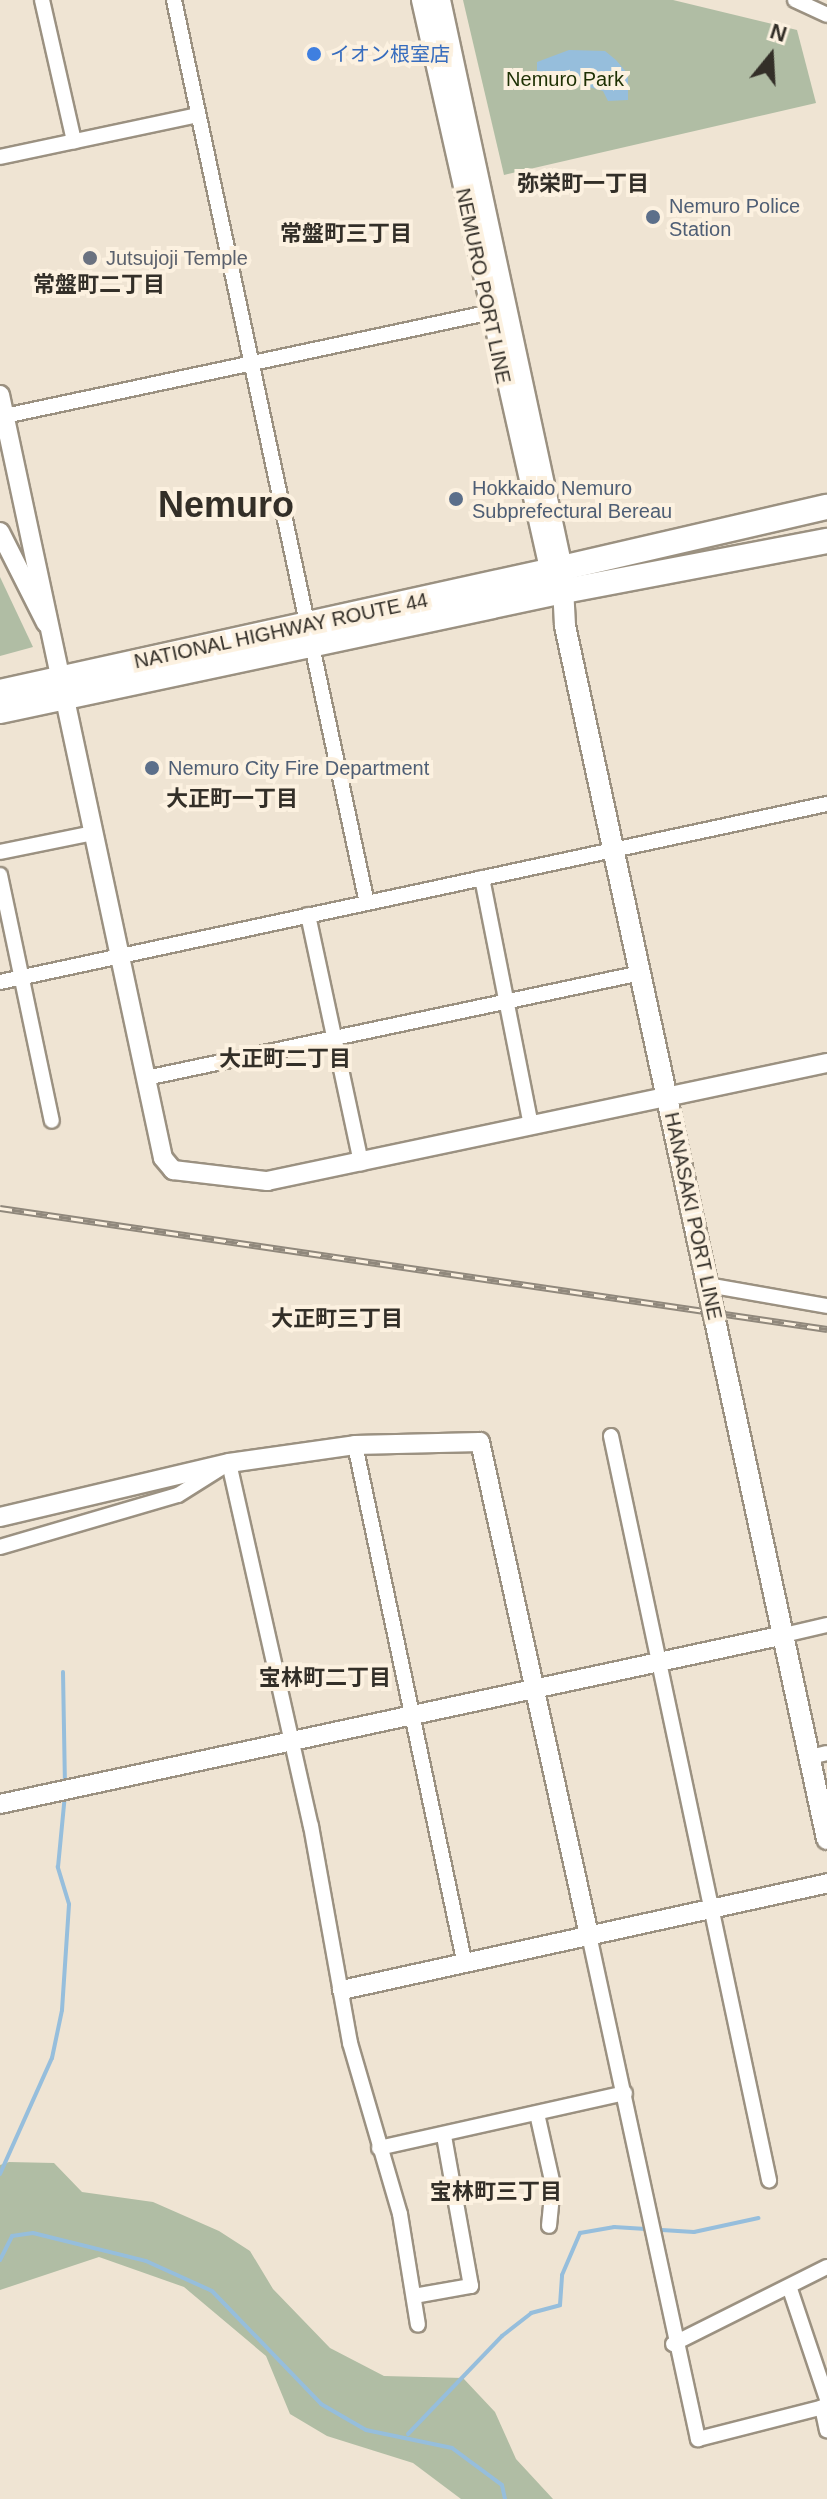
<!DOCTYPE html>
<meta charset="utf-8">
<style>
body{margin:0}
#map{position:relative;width:827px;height:2499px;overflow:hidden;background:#efe4d3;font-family:Arial,"Noto Sans JP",sans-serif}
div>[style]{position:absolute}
.green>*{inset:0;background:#b0bda4}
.water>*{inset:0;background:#96bedc}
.stream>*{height:4px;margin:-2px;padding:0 2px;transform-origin:2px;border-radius:2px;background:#96bedc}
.roads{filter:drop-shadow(2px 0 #9b9181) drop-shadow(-2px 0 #9b9181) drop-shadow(0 2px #9b9181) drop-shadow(0 -2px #9b9181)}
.minor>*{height:14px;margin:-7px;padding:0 7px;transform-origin:7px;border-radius:7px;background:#fff}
.tertiary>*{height:18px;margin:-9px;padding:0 9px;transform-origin:9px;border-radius:9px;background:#fff}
.secondary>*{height:20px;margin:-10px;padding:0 10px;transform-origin:10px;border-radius:10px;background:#fff}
.primary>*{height:24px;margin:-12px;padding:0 12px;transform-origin:12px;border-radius:12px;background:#fff}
.trunk>*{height:24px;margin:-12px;padding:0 12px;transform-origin:12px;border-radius:12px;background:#fff}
.rail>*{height:7px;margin-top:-3.5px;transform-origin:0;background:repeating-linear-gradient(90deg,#fcf1e0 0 12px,#90887c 0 24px);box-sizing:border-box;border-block:2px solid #90887c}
.dots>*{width:22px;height:22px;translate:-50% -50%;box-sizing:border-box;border:4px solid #fcf1e0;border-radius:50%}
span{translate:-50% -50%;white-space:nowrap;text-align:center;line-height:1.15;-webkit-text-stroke:8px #fcf1e0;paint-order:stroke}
.shop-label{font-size:20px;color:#366cbe}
.left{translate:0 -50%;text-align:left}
.park-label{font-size:20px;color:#1d3003}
.service-label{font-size:20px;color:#4e5e75}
.worship-label{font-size:20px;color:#5b616d}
.street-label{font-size:20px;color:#332f28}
.neighbourhood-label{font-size:22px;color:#332f28;font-weight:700}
.town-label{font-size:36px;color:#332f28;font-weight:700}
.north{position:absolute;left:731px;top:16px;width:80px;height:80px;-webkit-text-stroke:6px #fcf1e0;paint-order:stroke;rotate:18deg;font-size:22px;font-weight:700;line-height:32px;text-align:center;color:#332f28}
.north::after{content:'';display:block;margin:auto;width:28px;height:36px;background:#332f28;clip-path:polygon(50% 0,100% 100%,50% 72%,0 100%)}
</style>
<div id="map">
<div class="green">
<div style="clip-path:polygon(463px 0,673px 0,797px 30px,816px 103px,504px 175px)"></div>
<div style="clip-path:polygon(0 577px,33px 647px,0 656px)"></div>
<div style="clip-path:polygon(9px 2162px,54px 2163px,82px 2192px,153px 2202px,219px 2231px,250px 2251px,273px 2289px,330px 2348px,384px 2376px,463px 2378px,495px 2412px,516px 2459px,553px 2499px,461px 2499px,413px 2463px,327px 2436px,290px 2414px,266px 2356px,184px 2287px,99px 2257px,0 2290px,0 2165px)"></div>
</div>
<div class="water">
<div style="clip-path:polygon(569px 50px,605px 51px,616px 60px,628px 74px,628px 100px,608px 101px,603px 91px,537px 72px,537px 62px)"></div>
</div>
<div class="stream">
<div style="left:63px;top:1672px;width:113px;rotate:89deg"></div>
<div style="left:0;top:2174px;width:127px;rotate:-65.9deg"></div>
<div style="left:52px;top:2058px;width:49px;rotate:-78.2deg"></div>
<div style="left:62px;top:2010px;width:106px;rotate:-86.2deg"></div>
<div style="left:69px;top:1904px;width:39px;rotate:-107deg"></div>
<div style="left:58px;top:1867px;width:73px;rotate:-84.5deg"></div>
<div style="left:0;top:2260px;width:27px;rotate:-63deg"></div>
<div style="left:12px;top:2236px;width:21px;rotate:-8deg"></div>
<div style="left:33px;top:2233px;width:116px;rotate:13.9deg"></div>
<div style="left:146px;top:2261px;width:72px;rotate:24.4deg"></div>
<div style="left:212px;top:2291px;width:157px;rotate:46deg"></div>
<div style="left:321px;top:2404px;width:52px;rotate:30deg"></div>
<div style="left:366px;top:2430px;width:88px;rotate:11.8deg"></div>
<div style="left:452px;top:2448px;width:62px;rotate:36.5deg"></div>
<div style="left:502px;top:2485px;width:14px;rotate:78deg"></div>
<div style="left:408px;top:2434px;width:136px;rotate:-46.2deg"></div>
<div style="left:502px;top:2336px;width:37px;rotate:-38deg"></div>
<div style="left:531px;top:2313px;width:30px;rotate:-15deg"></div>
<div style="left:560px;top:2305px;width:30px;rotate:-86deg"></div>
<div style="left:562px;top:2275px;width:46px;rotate:-66.8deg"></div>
<div style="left:580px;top:2233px;width:35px;rotate:-10deg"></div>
<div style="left:614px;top:2227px;width:80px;rotate:3.6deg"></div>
<div style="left:694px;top:2232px;width:66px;rotate:-12.2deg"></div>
</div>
<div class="roads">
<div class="minor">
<div style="left:42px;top:0;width:145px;rotate:77.2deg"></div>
<div style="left:174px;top:0;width:923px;rotate:77.94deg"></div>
<div style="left:795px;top:0;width:35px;rotate:25deg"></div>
<div style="left:0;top:157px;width:202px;rotate:-12deg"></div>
<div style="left:0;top:417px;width:512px;rotate:-12.06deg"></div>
<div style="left:0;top:852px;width:95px;rotate:-11.5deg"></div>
<div style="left:0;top:875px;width:251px;rotate:78.1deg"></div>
<div style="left:482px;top:878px;width:253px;rotate:78.8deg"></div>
<div style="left:308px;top:915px;width:254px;rotate:77.9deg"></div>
<div style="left:0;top:982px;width:846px;rotate:-12.15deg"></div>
<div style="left:146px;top:1078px;width:506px;rotate:-11.98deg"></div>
<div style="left:708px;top:1285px;width:121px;rotate:10deg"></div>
<div style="left:611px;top:1436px;width:761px;rotate:78.01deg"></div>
<div style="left:355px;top:1445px;width:526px;rotate:78.05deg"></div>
<div style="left:229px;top:1463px;width:372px;rotate:77.3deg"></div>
<div style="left:311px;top:1826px;width:220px;rotate:79.8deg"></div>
<div style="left:350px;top:2043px;width:178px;rotate:73.7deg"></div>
<div style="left:400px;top:2214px;width:112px;rotate:80.8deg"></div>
<div style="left:0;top:1547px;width:185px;rotate:-16.3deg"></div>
<div style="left:178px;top:1495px;width:60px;rotate:-32.1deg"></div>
<div style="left:784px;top:1635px;width:44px;rotate:-13.1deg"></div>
<div style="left:810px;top:1757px;width:17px;rotate:-13deg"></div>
<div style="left:589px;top:1935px;width:516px;rotate:77.8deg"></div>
<div style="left:698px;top:2439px;width:133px;rotate:-14.3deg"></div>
<div style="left:538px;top:2118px;width:69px;rotate:77.4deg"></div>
<div style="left:553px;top:2185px;width:41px;rotate:95.6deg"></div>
<div style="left:379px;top:2148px;width:252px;rotate:-12.6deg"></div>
<div style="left:790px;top:2289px;width:116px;rotate:71.4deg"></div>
<div style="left:414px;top:2296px;width:58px;rotate:-10deg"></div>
<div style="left:471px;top:2286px;width:152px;rotate:-100.2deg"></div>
<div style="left:673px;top:2344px;width:172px;rotate:-26.6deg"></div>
<div style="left:822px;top:2407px;width:24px;rotate:78deg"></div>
</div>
<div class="tertiary">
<div style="left:0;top:395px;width:780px;rotate:77.94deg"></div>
<div style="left:163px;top:1158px;width:16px;rotate:50deg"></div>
<div style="left:173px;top:1170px;width:95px;rotate:6.7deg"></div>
<div style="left:267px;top:1181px;width:572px;rotate:-11.9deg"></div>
<div style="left:0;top:532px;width:102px;rotate:63.2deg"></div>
<div style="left:0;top:1517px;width:235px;rotate:-13.3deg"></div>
<div style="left:229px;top:1463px;width:127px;rotate:-8.1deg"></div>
<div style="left:355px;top:1445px;width:125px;rotate:-1.4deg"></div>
<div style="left:480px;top:1442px;width:505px;rotate:77.53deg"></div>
<div style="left:0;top:1804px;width:802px;rotate:-12.16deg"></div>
<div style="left:342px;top:1990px;width:497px;rotate:-12.4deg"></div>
</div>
<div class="secondary">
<div style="left:422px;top:0;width:597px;rotate:77.31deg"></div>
<div style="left:440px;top:0;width:581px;rotate:77.88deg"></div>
<div style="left:562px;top:568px;width:58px;rotate:87deg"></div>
<div style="left:565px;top:626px;width:1241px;rotate:77.81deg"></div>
</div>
<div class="primary">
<div style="left:562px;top:568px;width:272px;rotate:-13deg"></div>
<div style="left:559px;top:592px;width:273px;rotate:-10.8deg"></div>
</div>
<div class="trunk">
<div style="left:0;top:692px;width:576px;rotate:-12.44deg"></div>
<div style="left:0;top:711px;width:572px;rotate:-12.02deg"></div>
</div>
</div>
<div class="rail">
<div style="left:0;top:1208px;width:836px;rotate:8.32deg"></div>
</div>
<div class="dots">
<div style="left:314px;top:54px;background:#3f7fe0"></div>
<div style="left:653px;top:217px;background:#5c6f8a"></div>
<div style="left:90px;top:258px;background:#6b7280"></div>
<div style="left:456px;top:499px;background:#5c6f8a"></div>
<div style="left:152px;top:768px;background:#5c6f8a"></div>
</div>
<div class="shop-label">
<span class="left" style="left:330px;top:54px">イオン根室店</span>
</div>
<div class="park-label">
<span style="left:565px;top:79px">Nemuro Park</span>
</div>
<div class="service-label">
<span class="left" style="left:669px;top:218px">Nemuro Police<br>Station</span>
<span class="left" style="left:472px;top:500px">Hokkaido Nemuro<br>Subprefectural Bereau</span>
<span class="left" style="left:168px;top:768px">Nemuro City Fire Department</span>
</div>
<div class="worship-label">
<span class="left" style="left:106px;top:258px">Jutsujoji Temple</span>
</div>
<div class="street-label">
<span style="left:483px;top:286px;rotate:78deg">NEMURO PORT LINE</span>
<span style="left:281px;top:631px;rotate:-12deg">NATIONAL HIGHWAY ROUTE 44</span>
<span style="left:693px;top:1216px;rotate:78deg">HANASAKI PORT LINE</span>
</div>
<div class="neighbourhood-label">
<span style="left:583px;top:184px">弥栄町一丁目</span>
<span style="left:346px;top:234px">常盤町三丁目</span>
<span style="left:99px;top:285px">常盤町二丁目</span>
<span style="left:232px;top:799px">大正町一丁目</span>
<span style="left:285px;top:1059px">大正町二丁目</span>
<span style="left:337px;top:1319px">大正町三丁目</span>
<span style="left:325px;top:1678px">宝林町二丁目</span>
<span style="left:496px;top:2192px">宝林町三丁目</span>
</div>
<div class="town-label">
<span style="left:226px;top:505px">Nemuro</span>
</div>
<div class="north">N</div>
</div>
